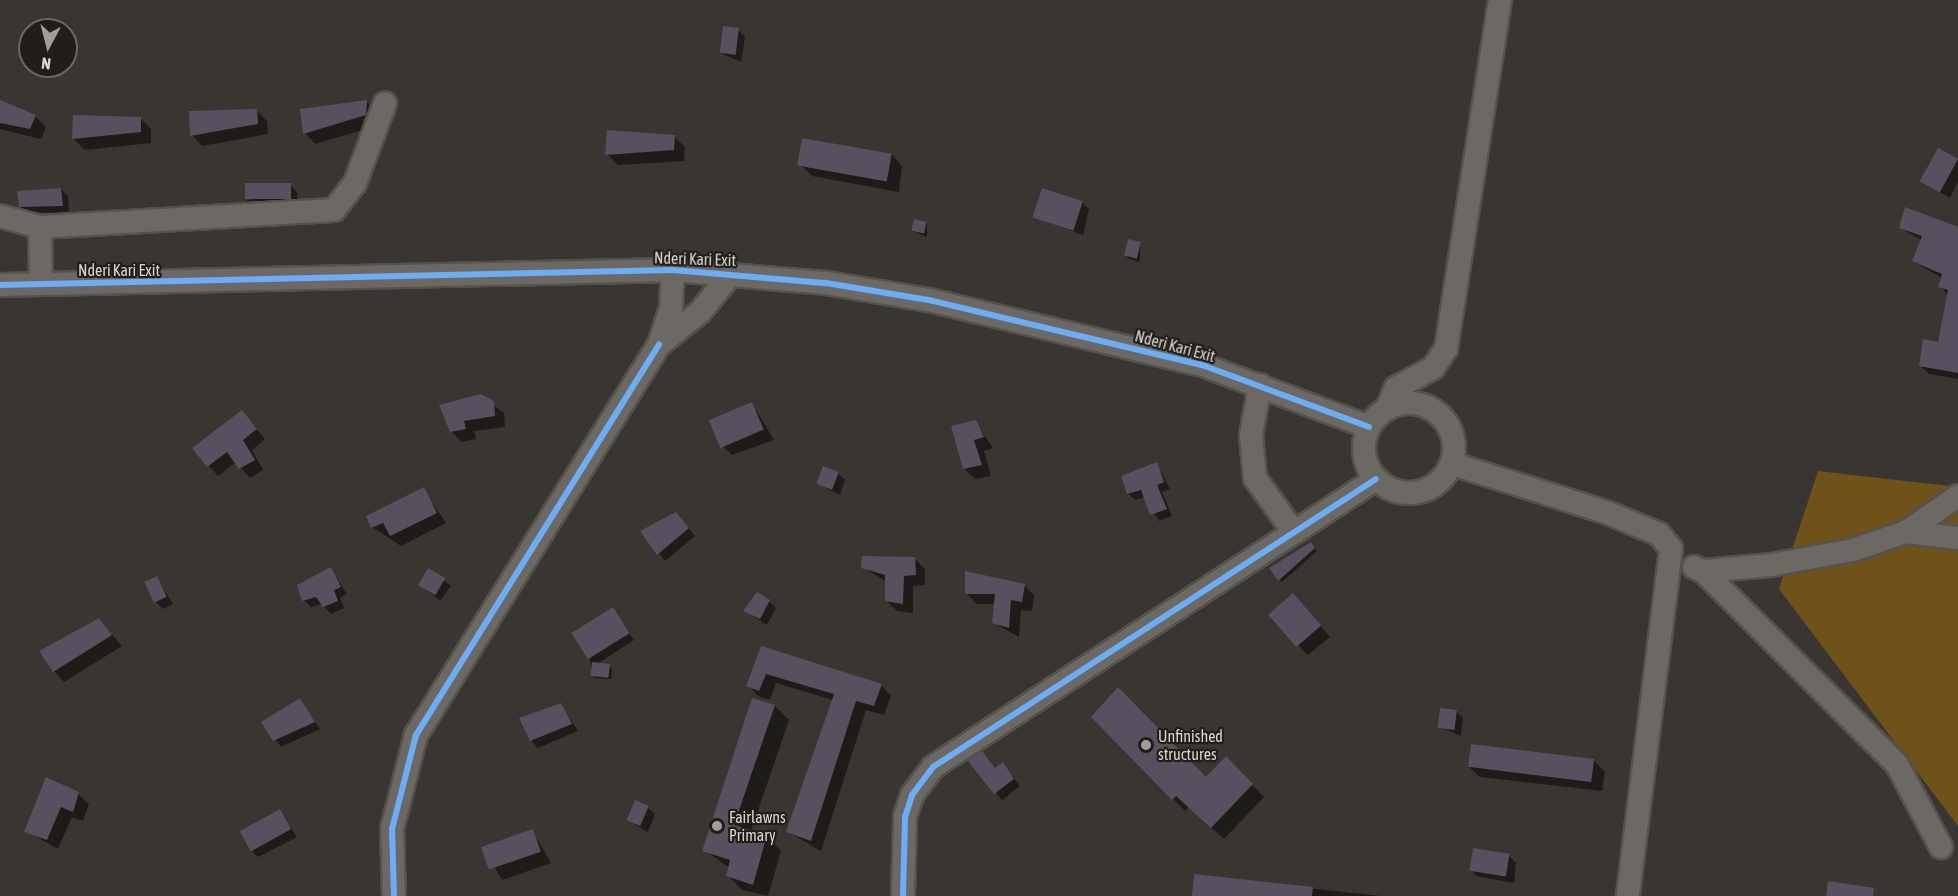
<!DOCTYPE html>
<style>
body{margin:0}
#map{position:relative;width:1958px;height:896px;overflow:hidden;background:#393530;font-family:"Asap Condensed",sans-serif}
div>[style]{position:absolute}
.green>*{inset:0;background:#6f511a}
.shadow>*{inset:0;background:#0007;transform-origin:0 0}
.building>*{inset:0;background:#58505e;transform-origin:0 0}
.roads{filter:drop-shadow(2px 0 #55524c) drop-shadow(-2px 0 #55524c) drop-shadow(0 2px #55524c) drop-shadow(0 -2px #55524c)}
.minor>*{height:22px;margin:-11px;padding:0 11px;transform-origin:11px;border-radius:11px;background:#6c6965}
.minor>.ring{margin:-11px;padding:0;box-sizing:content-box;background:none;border:22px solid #6c6965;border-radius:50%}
.cycleway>*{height:6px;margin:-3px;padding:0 3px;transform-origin:3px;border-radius:3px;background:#6dadf4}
.dots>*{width:16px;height:16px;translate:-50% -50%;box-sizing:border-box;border:3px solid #211e1a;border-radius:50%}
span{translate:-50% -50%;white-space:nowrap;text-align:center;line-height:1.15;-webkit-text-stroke:4.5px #211e1a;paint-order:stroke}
.street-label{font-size:16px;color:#dad6cf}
.poi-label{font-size:16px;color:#dad6cf}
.left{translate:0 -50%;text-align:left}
.north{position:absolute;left:18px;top:18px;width:60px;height:60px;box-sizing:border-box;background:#211e1a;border:2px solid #6b6862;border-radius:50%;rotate:187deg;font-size:16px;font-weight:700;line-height:24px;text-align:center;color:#dad6cf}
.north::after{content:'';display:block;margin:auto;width:21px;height:27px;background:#a29e97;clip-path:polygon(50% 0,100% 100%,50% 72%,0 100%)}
</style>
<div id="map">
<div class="green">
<div style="clip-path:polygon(1818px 471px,1958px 487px,1958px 826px,1779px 589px)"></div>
</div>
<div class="shadow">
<div style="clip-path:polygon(738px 30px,745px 37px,741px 62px,720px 53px)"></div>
<div style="clip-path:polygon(366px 101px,377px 112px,376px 126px,315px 144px,305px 133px)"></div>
<div style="clip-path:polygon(0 102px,36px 117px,46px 127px,41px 139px,0 129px)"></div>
<div style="clip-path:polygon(256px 110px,267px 121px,268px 134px,202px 146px,192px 135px)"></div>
<div style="clip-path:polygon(75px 116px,141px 119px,151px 129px,151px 143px,85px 150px,74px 139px)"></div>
<div style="clip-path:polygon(674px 136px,685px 147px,684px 161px,618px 165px,607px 154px)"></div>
<div style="clip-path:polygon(1938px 150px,1958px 161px,1958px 182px,1950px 198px,1923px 182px)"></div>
<div style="clip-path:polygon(892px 155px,902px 166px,899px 192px,812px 176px,801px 165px)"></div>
<div style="clip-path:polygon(290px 185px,297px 192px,298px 205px,253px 208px,246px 201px)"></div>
<div style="clip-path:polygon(61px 189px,68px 196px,69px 212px,27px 213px,20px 206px)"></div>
<div style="clip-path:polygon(1082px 202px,1089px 209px,1083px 235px,1036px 218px)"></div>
<div style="clip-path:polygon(927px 223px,927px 237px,912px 231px)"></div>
<div style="clip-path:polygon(1901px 228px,1958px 229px,1958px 379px,1929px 374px,1921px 366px,1940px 343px,1948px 295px,1940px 286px,1942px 278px,1913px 261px,1921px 240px)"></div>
<div style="clip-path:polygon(1140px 243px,1140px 262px,1129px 259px,1126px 256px)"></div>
<div style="clip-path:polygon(480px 396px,504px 413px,505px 427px,474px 431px,476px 439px,462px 442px,451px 431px)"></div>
<div style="clip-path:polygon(752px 403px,774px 440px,732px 455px,721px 444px)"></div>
<div style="clip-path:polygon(242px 412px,265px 439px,252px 450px,263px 470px,250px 478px,236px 462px,218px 476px,194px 449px)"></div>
<div style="clip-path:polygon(975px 422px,993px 448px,984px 451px,991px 476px,975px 479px,964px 469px)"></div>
<div style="clip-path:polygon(1157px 464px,1170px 489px,1162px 492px,1172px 516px,1159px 521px,1146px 497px,1135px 500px,1128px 493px)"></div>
<div style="clip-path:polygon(838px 473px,845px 480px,840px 495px,819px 484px)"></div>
<div style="clip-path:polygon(423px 489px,446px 523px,401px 546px,372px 527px)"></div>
<div style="clip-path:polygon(683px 521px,695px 536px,665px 561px,642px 532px)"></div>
<div style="clip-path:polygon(1314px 547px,1317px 551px,1282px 582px,1279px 580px)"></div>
<div style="clip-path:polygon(914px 558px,925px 569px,925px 585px,913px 586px,913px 613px,897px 611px,887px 601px,887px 582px,862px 567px)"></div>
<div style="clip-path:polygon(331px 569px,347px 594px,340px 598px,344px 608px,331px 614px,322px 604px,311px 607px,304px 600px)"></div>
<div style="left:429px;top:570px;width:27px;height:18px;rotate:36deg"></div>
<div style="clip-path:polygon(156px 577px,173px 604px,163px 609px,156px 602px)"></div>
<div style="clip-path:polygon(1024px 585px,1034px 595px,1032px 611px,1021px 610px,1019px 637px,994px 623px,995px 604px,977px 604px,967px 594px)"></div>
<div style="clip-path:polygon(769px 601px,776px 608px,767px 625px,745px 611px)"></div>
<div style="clip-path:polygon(1304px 606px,1330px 637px,1308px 655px,1298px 645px)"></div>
<div style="clip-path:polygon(613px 609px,634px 640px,597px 664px,612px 668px,611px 679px,594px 678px,589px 658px)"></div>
<div style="clip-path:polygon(99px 620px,122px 646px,64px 682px,54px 671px)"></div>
<div style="clip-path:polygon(761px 647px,881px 685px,891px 696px,884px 715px,866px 710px,821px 851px,788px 832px,833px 700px,776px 683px,770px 700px,758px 696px,748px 685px)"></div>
<div style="clip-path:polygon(300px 700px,320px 729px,281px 747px,263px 722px)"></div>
<div style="clip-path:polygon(753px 700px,775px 706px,789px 720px,751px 831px,767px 836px,781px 851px,768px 896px,742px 890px,728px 875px,730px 868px,704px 850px)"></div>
<div style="clip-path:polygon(560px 704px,578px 731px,538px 748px,531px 741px)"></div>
<div style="clip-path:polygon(1456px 711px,1463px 718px,1461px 736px,1440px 727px)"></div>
<div style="clip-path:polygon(1093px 717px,1207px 779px,1226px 758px,1264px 797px,1224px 839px,1189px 807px,1185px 811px)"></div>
<div style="clip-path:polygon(982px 753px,996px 769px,1003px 764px,1020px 786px,1002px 800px,970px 761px)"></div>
<div style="clip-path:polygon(1594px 761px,1605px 772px,1602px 791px,1480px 777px,1469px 767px)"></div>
<div style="clip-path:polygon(78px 794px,89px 804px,83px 821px,72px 817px,58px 849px,26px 831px)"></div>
<div style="clip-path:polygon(648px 808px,655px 814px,648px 832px,628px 820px)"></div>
<div style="clip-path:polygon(280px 811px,297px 837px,258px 857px,251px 850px)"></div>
<div style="clip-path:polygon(532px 830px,551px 863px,502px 880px,483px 848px)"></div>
<div style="clip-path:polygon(1509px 856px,1516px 863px,1514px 883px,1477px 876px,1470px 869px)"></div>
<div style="clip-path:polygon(1196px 876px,1381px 896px,1194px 896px)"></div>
</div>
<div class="building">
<div style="left:723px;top:26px;width:16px;height:27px;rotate:7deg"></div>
<div style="clip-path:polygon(0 100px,36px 115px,30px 129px,0 123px)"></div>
<div style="clip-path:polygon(367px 100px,366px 115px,303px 134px,300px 109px)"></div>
<div style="clip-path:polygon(257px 109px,258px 124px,190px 136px,189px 111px)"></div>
<div style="clip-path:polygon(73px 115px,141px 117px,141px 132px,72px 139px)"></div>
<div style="clip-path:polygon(607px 130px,675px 135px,674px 150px,605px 155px)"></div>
<div style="left:802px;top:138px;width:91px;height:28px;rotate:10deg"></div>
<div style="left:1938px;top:148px;width:23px;height:38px;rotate:29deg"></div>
<div style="left:291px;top:183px;width:16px;height:46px;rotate:90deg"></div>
<div style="clip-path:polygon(61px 188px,63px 206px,19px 207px,17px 191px)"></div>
<div style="left:1042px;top:188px;width:43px;height:31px;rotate:18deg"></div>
<div style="clip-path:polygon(1905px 207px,1958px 227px,1958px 373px,1919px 366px,1923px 339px,1938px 342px,1948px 290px,1938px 287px,1942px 274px,1912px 261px,1922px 236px,1899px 228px)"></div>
<div style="left:914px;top:219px;width:13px;height:12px;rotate:13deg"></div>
<div style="left:1128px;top:239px;width:13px;height:17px;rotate:13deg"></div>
<div style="clip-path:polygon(481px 394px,494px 401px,495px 416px,464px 421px,466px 429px,450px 432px,439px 405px)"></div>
<div style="left:752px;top:402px;width:30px;height:47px;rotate:67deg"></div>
<div style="clip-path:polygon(242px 410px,257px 429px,243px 440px,255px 460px,239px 469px,227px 452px,207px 467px,192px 448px)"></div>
<div style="clip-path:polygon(976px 420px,984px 437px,974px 440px,982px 465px,963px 469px,951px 426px)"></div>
<div style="clip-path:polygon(1157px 462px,1164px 482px,1157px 485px,1167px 509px,1150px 515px,1141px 490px,1127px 494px,1121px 476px)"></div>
<div style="left:823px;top:466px;width:17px;height:19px;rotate:21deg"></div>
<div style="clip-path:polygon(424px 487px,437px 513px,390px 536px,383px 523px,371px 528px,366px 516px)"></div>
<div style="clip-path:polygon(676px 512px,689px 528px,657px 555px,640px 531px)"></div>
<div style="clip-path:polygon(1311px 542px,1315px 548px,1278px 581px,1269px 568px)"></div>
<div style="clip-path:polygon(862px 556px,915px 557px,916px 575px,904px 576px,903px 604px,885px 601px,885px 575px,861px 568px)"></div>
<div style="clip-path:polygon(331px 567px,341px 587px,334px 590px,338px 601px,323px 607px,316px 597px,302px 601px,297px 585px)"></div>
<div style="left:428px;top:568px;width:20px;height:20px;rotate:30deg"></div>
<div style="clip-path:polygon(965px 571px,1025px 584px,1022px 602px,1011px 600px,1009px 628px,992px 623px,995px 594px,965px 594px)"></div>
<div style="left:157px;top:576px;width:23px;height:14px;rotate:65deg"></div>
<div style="clip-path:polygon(757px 592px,770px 600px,760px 619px,743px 611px)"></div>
<div style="left:1293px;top:593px;width:43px;height:33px;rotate:49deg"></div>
<div style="left:613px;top:607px;width:31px;height:49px;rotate:58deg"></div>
<div style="clip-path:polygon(99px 618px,112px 635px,53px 672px,39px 651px)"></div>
<div style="clip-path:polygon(761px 646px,882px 684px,874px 706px,856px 701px,811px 841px,786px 832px,834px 694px,766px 674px,759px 691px,746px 686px)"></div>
<div style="left:592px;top:662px;width:18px;height:14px;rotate:6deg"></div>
<div style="clip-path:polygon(1118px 687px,1206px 777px,1226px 756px,1253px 784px,1211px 828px,1176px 796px,1172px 800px,1091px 717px)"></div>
<div style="clip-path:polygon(300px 698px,315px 722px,273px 741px,261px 722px)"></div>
<div style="clip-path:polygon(752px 698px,775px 705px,734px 825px,767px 835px,753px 885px,726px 876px,730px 860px,702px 851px)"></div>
<div style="clip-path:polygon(561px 703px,572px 724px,530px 741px,519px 718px)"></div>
<div style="left:1440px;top:708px;width:17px;height:20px;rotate:7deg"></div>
<div style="left:1471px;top:744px;width:124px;height:23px;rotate:7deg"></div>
<div style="clip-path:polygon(982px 751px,995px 768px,1003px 762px,1014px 779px,994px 794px,968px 761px)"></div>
<div style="clip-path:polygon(46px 777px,79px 792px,73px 812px,61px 807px,47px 840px,24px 832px)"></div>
<div style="left:635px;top:800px;width:15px;height:22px;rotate:23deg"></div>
<div style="left:280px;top:809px;width:23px;height:46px;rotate:61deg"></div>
<div style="left:533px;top:829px;width:24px;height:55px;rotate:71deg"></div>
<div style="left:1473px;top:848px;width:37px;height:23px;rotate:9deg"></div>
<div style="clip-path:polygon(1194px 874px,1313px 887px,1312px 896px,1192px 896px)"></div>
<div style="clip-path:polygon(1828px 881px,1874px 888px,1873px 896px,1826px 896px)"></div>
</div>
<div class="roads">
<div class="minor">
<div style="left:0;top:216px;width:41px;rotate:15.4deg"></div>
<div style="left:673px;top:270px;width:38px;rotate:93deg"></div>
<div style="left:671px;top:308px;width:39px;rotate:108deg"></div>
<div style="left:659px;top:345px;width:53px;rotate:-38.8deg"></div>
<div style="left:700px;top:312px;width:49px;rotate:-50.8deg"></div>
<div style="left:41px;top:284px;width:57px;rotate:-91deg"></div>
<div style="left:40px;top:227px;width:294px;rotate:-3.3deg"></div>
<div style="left:334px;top:210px;width:34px;rotate:-52deg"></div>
<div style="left:355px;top:183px;width:85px;rotate:-69.4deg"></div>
<div style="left:0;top:285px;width:673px;rotate:-1.28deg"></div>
<div style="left:673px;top:270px;width:154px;rotate:4.9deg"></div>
<div style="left:826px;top:283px;width:104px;rotate:9.4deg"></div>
<div style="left:929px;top:300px;width:284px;rotate:13.4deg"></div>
<div style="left:1205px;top:366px;width:175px;rotate:20.4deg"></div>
<div style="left:1260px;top:385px;width:51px;rotate:100.2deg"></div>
<div style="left:1251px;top:435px;width:43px;rotate:84.7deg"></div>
<div style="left:1255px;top:478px;width:67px;rotate:54.2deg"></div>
<div class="ring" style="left:1364px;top:403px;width:68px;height:68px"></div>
<div style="left:1387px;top:409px;width:23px;rotate:-67deg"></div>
<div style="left:1396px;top:388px;width:42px;rotate:-28.4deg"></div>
<div style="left:1433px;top:368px;width:23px;rotate:-56deg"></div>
<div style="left:1446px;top:349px;width:353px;rotate:-81.2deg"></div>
<div style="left:1453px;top:464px;width:163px;rotate:17.5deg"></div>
<div style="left:1608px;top:513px;width:55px;rotate:22.4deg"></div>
<div style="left:1659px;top:534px;width:19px;rotate:51deg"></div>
<div style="left:1671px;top:549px;width:350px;rotate:97.1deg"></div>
<div style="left:1906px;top:532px;width:52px;rotate:6.6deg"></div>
<div style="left:1694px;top:567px;width:10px;rotate:24deg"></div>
<div style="left:1703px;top:571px;width:68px;rotate:-5deg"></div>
<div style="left:1771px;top:565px;width:83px;rotate:-10.4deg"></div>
<div style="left:1853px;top:550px;width:56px;rotate:-18.8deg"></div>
<div style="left:1906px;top:532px;width:63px;rotate:-34.7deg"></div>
<div style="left:1703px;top:571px;width:274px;rotate:44.9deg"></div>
<div style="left:1897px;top:764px;width:94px;rotate:62.1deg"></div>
<div style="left:394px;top:896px;width:67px;rotate:-91.7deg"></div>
<div style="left:392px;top:829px;width:97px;rotate:-75.7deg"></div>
<div style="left:416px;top:735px;width:460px;rotate:-58.1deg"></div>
<div style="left:903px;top:896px;width:79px;rotate:-88.5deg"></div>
<div style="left:905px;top:817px;width:23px;rotate:-72deg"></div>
<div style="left:912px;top:795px;width:35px;rotate:-53deg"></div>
<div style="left:933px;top:767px;width:528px;rotate:-33.03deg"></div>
</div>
</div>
<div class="cycleway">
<div style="left:0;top:285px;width:673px;rotate:-1.28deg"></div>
<div style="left:673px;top:270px;width:154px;rotate:4.9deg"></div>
<div style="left:826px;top:283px;width:104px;rotate:9.4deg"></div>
<div style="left:929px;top:300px;width:284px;rotate:13.4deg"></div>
<div style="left:1205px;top:366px;width:175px;rotate:20.4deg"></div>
<div style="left:394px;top:896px;width:67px;rotate:-91.7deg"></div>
<div style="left:392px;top:829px;width:97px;rotate:-75.7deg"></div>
<div style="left:416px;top:735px;width:460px;rotate:-58.1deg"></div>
<div style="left:903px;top:896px;width:79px;rotate:-88.5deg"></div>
<div style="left:905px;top:817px;width:23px;rotate:-72deg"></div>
<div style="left:912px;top:795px;width:35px;rotate:-53deg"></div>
<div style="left:933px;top:767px;width:528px;rotate:-33.03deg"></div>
</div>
<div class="dots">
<div style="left:1146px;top:745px;background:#a29e97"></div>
<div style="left:717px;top:826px;background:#a29e97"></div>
</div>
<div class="street-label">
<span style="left:695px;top:259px;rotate:2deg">Nderi Kari Exit</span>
<span style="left:119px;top:270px">Nderi Kari Exit</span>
<span style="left:1175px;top:346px;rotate:15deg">Nderi Kari Exit</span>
</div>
<div class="poi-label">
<span class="left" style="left:1158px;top:745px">Unfinished<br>structures</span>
<span class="left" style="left:729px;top:826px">Fairlawns<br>Primary</span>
</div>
<div class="north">N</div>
</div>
